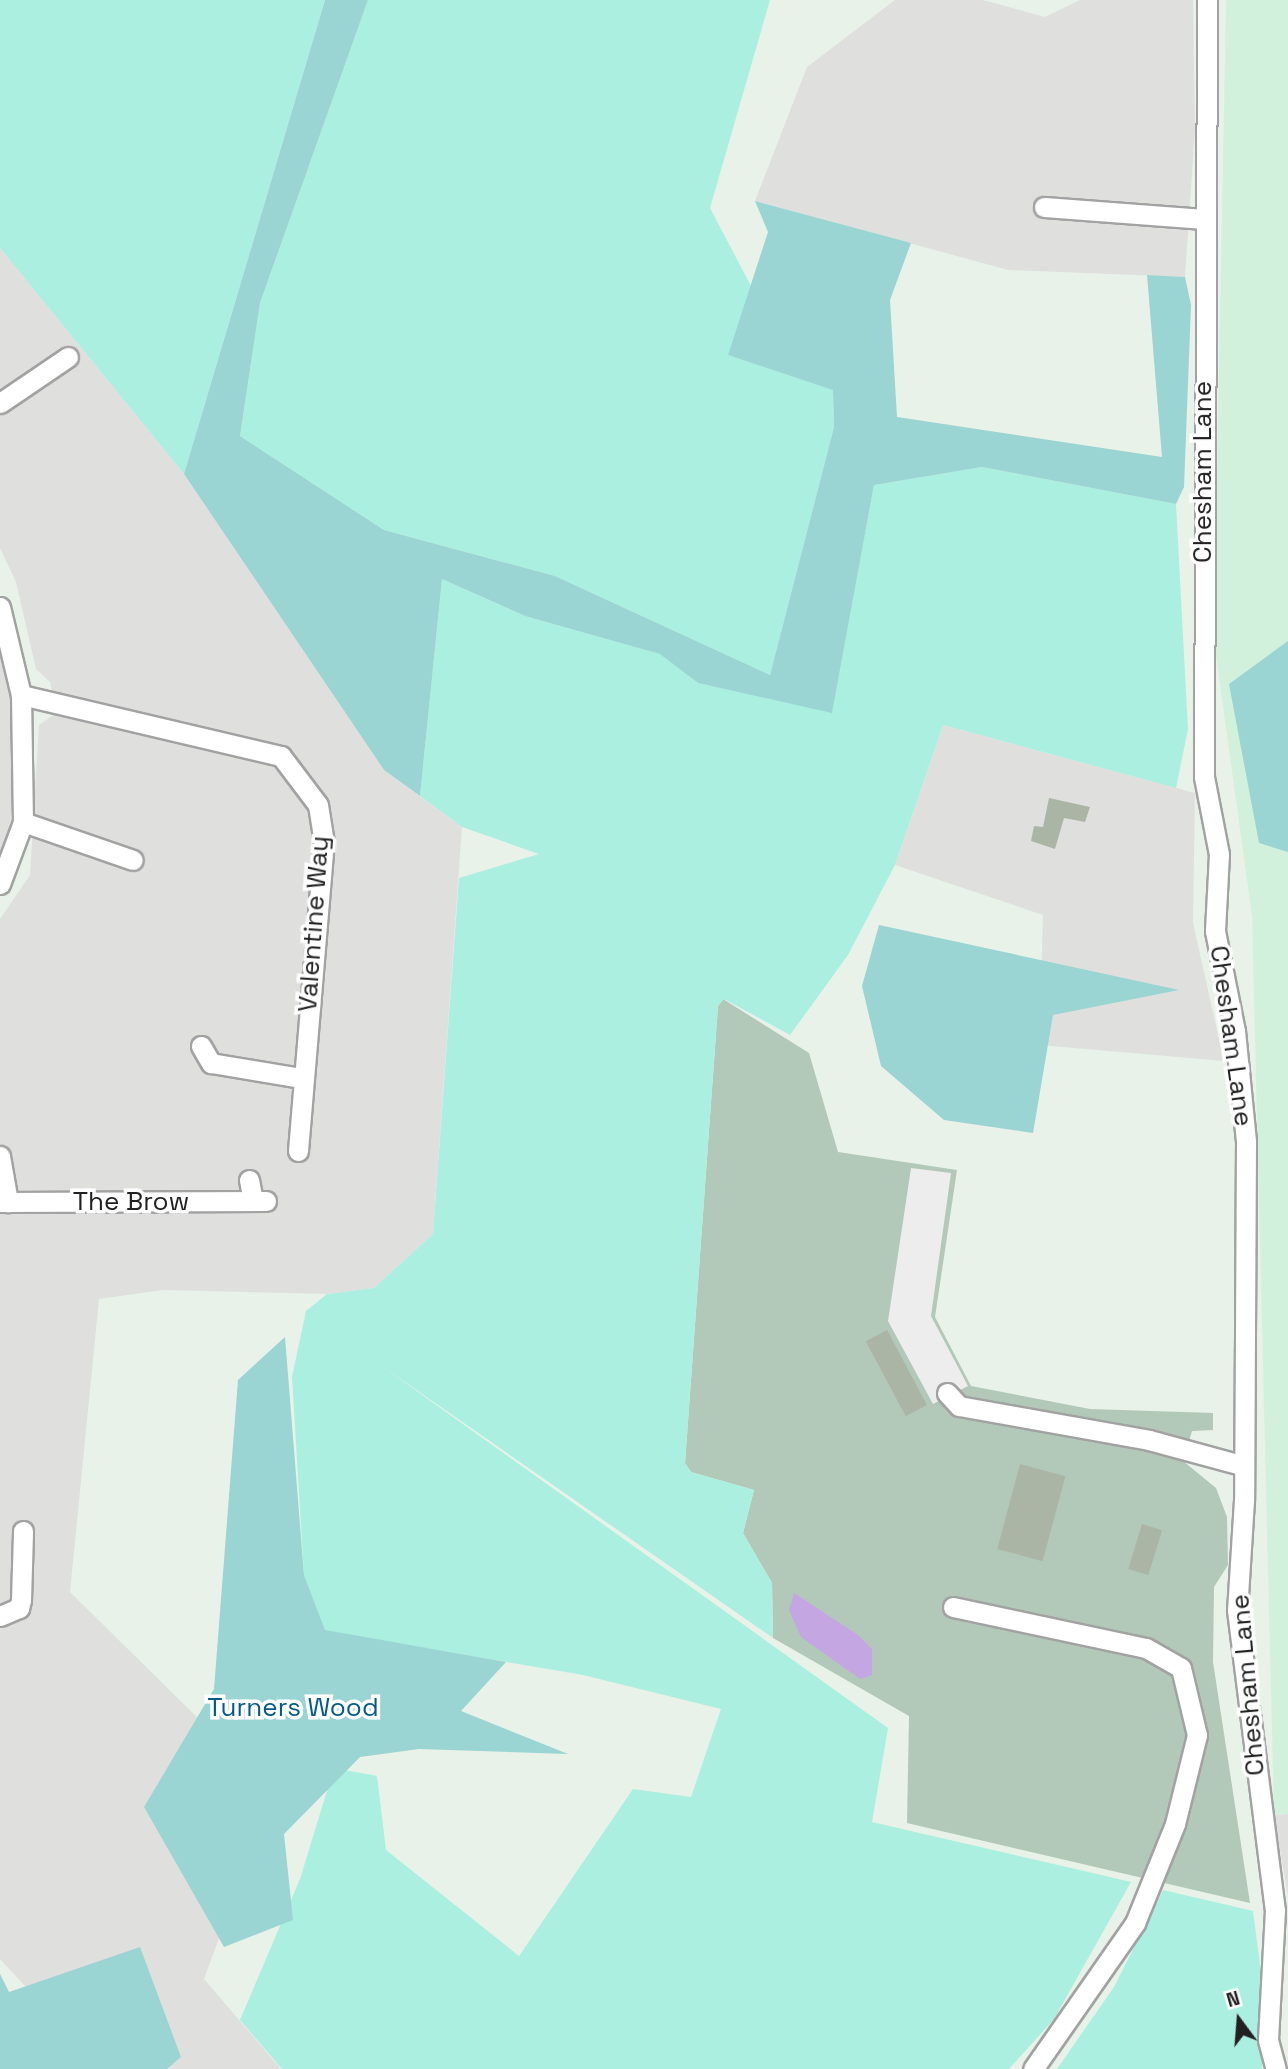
<!DOCTYPE html>
<style>
body{margin:0}
#map{position:relative;width:1288px;height:2069px;overflow:hidden;background:#e8f2e8;font-family:"Space Grotesk",sans-serif}
div>[style]{position:absolute}
.residential>*{inset:0;background:#dfe0de}
.construction>*{inset:0;background:#b2c8b8}
.farmland>*{inset:0;background:#d2f1dd}
.grass>*{inset:0;background:#abefe0}
.forest>*{inset:0;background:#9ad4d3}
.parking>*{inset:0;background:#ededed}
.water>*{inset:0;background:#c4a6e2}
.building>*{inset:0;background:#abb5a6;transform-origin:0 0}
.roads{filter:drop-shadow(2px 0 #a2a2a2) drop-shadow(-2px 0 #a2a2a2) drop-shadow(0 2px #a2a2a2) drop-shadow(0 -2px #a2a2a2)}
.minor>*{height:19px;margin:-9.5px;padding:0 9.5px;transform-origin:9.5px;border-radius:9.5px;background:#fff}
span{translate:-50% -50%;white-space:nowrap;text-align:center;line-height:1.15;-webkit-text-stroke:7px #fff;paint-order:stroke}
.street-label{font-size:26px;color:#212121}
.park-label{font-size:26px;color:#045b8b}
.north{position:absolute;left:1204px;top:1985px;width:70px;height:70px;-webkit-text-stroke:5px #fff;paint-order:stroke;rotate:344deg;font-size:19px;font-weight:700;line-height:28px;text-align:center;color:#212121}
.north::after{content:'';display:block;margin:auto;width:24px;height:32px;background:#212121;clip-path:polygon(50% 0,100% 100%,50% 72%,0 100%)}
</style>
<div id="map">
<div class="residential">
<div style="clip-path:polygon(895px 0,983px 0,1045px 17px,1080px 0,1193px 0,1195px 128px,1185px 277px,1008px 270px,755px 201px,807px 67px)"></div>
<div style="clip-path:polygon(0 248px,184px 474px,384px 770px,462px 827px,433px 1234px,374px 1288px,327px 1294px,163px 1290px,99px 1299px,70px 1592px,203px 1723px,293px 1739px,204px 1979px,281px 2069px,102px 2069px,0 1959px,0 919px,30px 875px,39px 725px,56px 713px,50px 682px,36px 669px,16px 582px,0 548px)"></div>
<div style="clip-path:polygon(0 639px,13px 707px,15px 770px,7px 859px,0 869px)"></div>
<div style="clip-path:polygon(943px 725px,1195px 793px,1193px 923px,1224px 1061px,1039px 1045px,1043px 915px,895px 865px)"></div>
<div style="clip-path:polygon(1288px 1814px,1288px 1897px,1274px 1815px)"></div>
</div>
<div class="construction">
<div style="clip-path:polygon(723px 999px,809px 1053px,838px 1152px,957px 1170px,935px 1317px,971px 1386px,1090px 1409px,1213px 1413px,1213px 1430px,1192px 1431px,1183px 1461px,1216px 1488px,1227px 1517px,1228px 1565px,1214px 1587px,1213px 1662px,1250px 1903px,907px 1823px,909px 1716px,773px 1638px,772px 1583px,743px 1533px,754px 1490px,691px 1472px,685px 1463px,718px 1006px)"></div>
</div>
<div class="farmland">
<div style="clip-path:polygon(1226px 0,1288px 0,1288px 1814px,1274px 1815px,1252px 916px,1214px 641px)"></div>
</div>
<div class="grass">
<div style="clip-path:polygon(0 0,325px 0,184px 474px,0 248px)"></div>
<div style="clip-path:polygon(368px 0,770px 0,710px 208px,751px 286px,729px 355px,833px 389px,834px 427px,770px 675px,555px 576px,384px 530px,240px 436px,260px 303px)"></div>
<div style="clip-path:polygon(982px 467px,1176px 504px,1188px 729px,1176px 788px,943px 725px,895px 865px,848px 955px,790px 1035px,724px 999px,718px 1006px,685px 1463px,691px 1472px,754px 1490px,743px 1533px,772px 1583px,773px 1638px,379px 1364px,888px 1728px,872px 1822px,1131px 1882px,1054px 2019px,1009px 2069px,282px 2069px,240px 2020px,300px 1879px,334px 1768px,377px 1776px,386px 1850px,519px 1956px,633px 1789px,691px 1797px,721px 1709px,583px 1675px,325px 1631px,304px 1575px,292px 1377px,306px 1311px,327px 1294px,374px 1288px,433px 1234px,459px 878px,539px 854px,462px 827px,420px 796px,442px 579px,525px 616px,661px 654px,698px 683px,832px 712px,874px 485px)"></div>
<div style="clip-path:polygon(1163px 1890px,1253px 1911px,1265px 2003px,1262px 2069px,1057px 2069px,1114px 1987px)"></div>
</div>
<div class="forest">
<div style="clip-path:polygon(325px 0,368px 0,260px 303px,240px 436px,384px 530px,555px 576px,770px 675px,834px 427px,833px 390px,728px 355px,768px 232px,755px 201px,911px 243px,890px 300px,897px 417px,1162px 457px,1147px 275px,1185px 277px,1191px 305px,1184px 487px,1176px 504px,982px 467px,874px 485px,832px 713px,698px 683px,660px 654px,525px 616px,442px 579px,420px 796px,384px 770px,184px 474px)"></div>
<div style="clip-path:polygon(1288px 641px,1288px 852px,1259px 843px,1229px 684px)"></div>
<div style="clip-path:polygon(879px 925px,1179px 990px,1053px 1015px,1033px 1133px,944px 1120px,881px 1066px,862px 986px)"></div>
<div style="clip-path:polygon(285px 1337px,304px 1575px,325px 1630px,506px 1662px,461px 1711px,568px 1754px,419px 1749px,360px 1757px,284px 1834px,293px 1920px,224px 1947px,144px 1807px,214px 1689px,238px 1380px)"></div>
<div style="clip-path:polygon(140px 1947px,181px 2057px,167px 2069px,0 2069px,0 1974px,9px 1992px)"></div>
</div>
<div class="parking">
<div style="clip-path:polygon(911px 1168px,951px 1173px,931px 1316px,968px 1386px,933px 1404px,888px 1321px)"></div>
</div>
<div class="water">
<div style="clip-path:polygon(794px 1593px,858px 1635px,872px 1649px,872px 1675px,860px 1679px,801px 1637px,789px 1610px)"></div>
</div>
<div class="building">
<div style="clip-path:polygon(1049px 798px,1090px 807px,1085px 822px,1064px 818px,1055px 849px,1031px 841px,1034px 826px,1043px 827px)"></div>
<div style="left:887px;top:1330px;width:85px;height:24px;rotate:62deg"></div>
<div style="left:1020px;top:1464px;width:47px;height:88px;rotate:15deg"></div>
<div style="left:1142px;top:1524px;width:21px;height:47px;rotate:17deg"></div>
</div>
<div class="roads">
<div class="minor">
<div style="left:1207px;top:0;width:777px;rotate:90.22deg"></div>
<div style="left:1204px;top:777px;width:78px;rotate:79deg"></div>
<div style="left:1219px;top:854px;width:77px;rotate:93deg"></div>
<div style="left:1215px;top:931px;width:102px;rotate:78.7deg"></div>
<div style="left:1235px;top:1031px;width:112px;rotate:84.3deg"></div>
<div style="left:1246px;top:1142px;width:358px;rotate:90.3deg"></div>
<div style="left:1244px;top:1500px;width:110px;rotate:93.6deg"></div>
<div style="left:1237px;top:1610px;width:302px;rotate:82.8deg"></div>
<div style="left:1275px;top:1910px;width:130px;rotate:93.1deg"></div>
<div style="left:1268px;top:2040px;width:30px;rotate:75deg"></div>
<div style="left:1044px;top:207px;width:161px;rotate:4.3deg"></div>
<div style="left:0;top:403px;width:82px;rotate:-34.1deg"></div>
<div style="left:0;top:607px;width:90px;rotate:76.6deg"></div>
<div style="left:21px;top:695px;width:127px;rotate:89.1deg"></div>
<div style="left:23px;top:822px;width:66px;rotate:110.4deg"></div>
<div style="left:21px;top:695px;width:267px;rotate:13.2deg"></div>
<div style="left:281px;top:756px;width:61px;rotate:52.9deg"></div>
<div style="left:318px;top:805px;width:36px;rotate:81deg"></div>
<div style="left:324px;top:841px;width:311px;rotate:94.8deg"></div>
<div style="left:23px;top:822px;width:116px;rotate:19.1deg"></div>
<div style="left:201px;top:1046px;width:20px;rotate:60deg"></div>
<div style="left:211px;top:1063px;width:92px;rotate:9.4deg"></div>
<div style="left:0;top:1156px;width:47px;rotate:80.1deg"></div>
<div style="left:249px;top:1180px;width:21px;rotate:79deg"></div>
<div style="left:0;top:1202px;width:266px;rotate:-0.2deg"></div>
<div style="left:947px;top:1393px;width:18px;rotate:47deg"></div>
<div style="left:959px;top:1406px;width:193px;rotate:10.1deg"></div>
<div style="left:1149px;top:1440px;width:95px;rotate:15.2deg"></div>
<div style="left:953px;top:1607px;width:197px;rotate:12deg"></div>
<div style="left:1146px;top:1648px;width:40px;rotate:29.7deg"></div>
<div style="left:1181px;top:1668px;width:69px;rotate:76.6deg"></div>
<div style="left:1197px;top:1735px;width:92px;rotate:103.9deg"></div>
<div style="left:1175px;top:1824px;width:107px;rotate:112deg"></div>
<div style="left:1135px;top:1923px;width:178px;rotate:124.9deg"></div>
<div style="left:0;top:1616px;width:21px;rotate:-23deg"></div>
<div style="left:19px;top:1608px;width:8px;rotate:-76deg"></div>
<div style="left:21px;top:1600px;width:69px;rotate:-88.3deg"></div>
</div>
</div>
<div class="street-label">
<span style="left:1203px;top:472px;rotate:-90deg">Chesham Lane</span>
<span style="left:314px;top:924px;rotate:-86deg">Valentine Way</span>
<span style="left:1231px;top:1036px;rotate:82deg">Chesham Lane</span>
<span style="left:131px;top:1202px">The Brow</span>
<span style="left:1248px;top:1685px;rotate:-95deg">Chesham Lane</span>
</div>
<div class="park-label">
<span style="left:293px;top:1708px">Turners Wood</span>
</div>
<div class="north">N</div>
</div>
